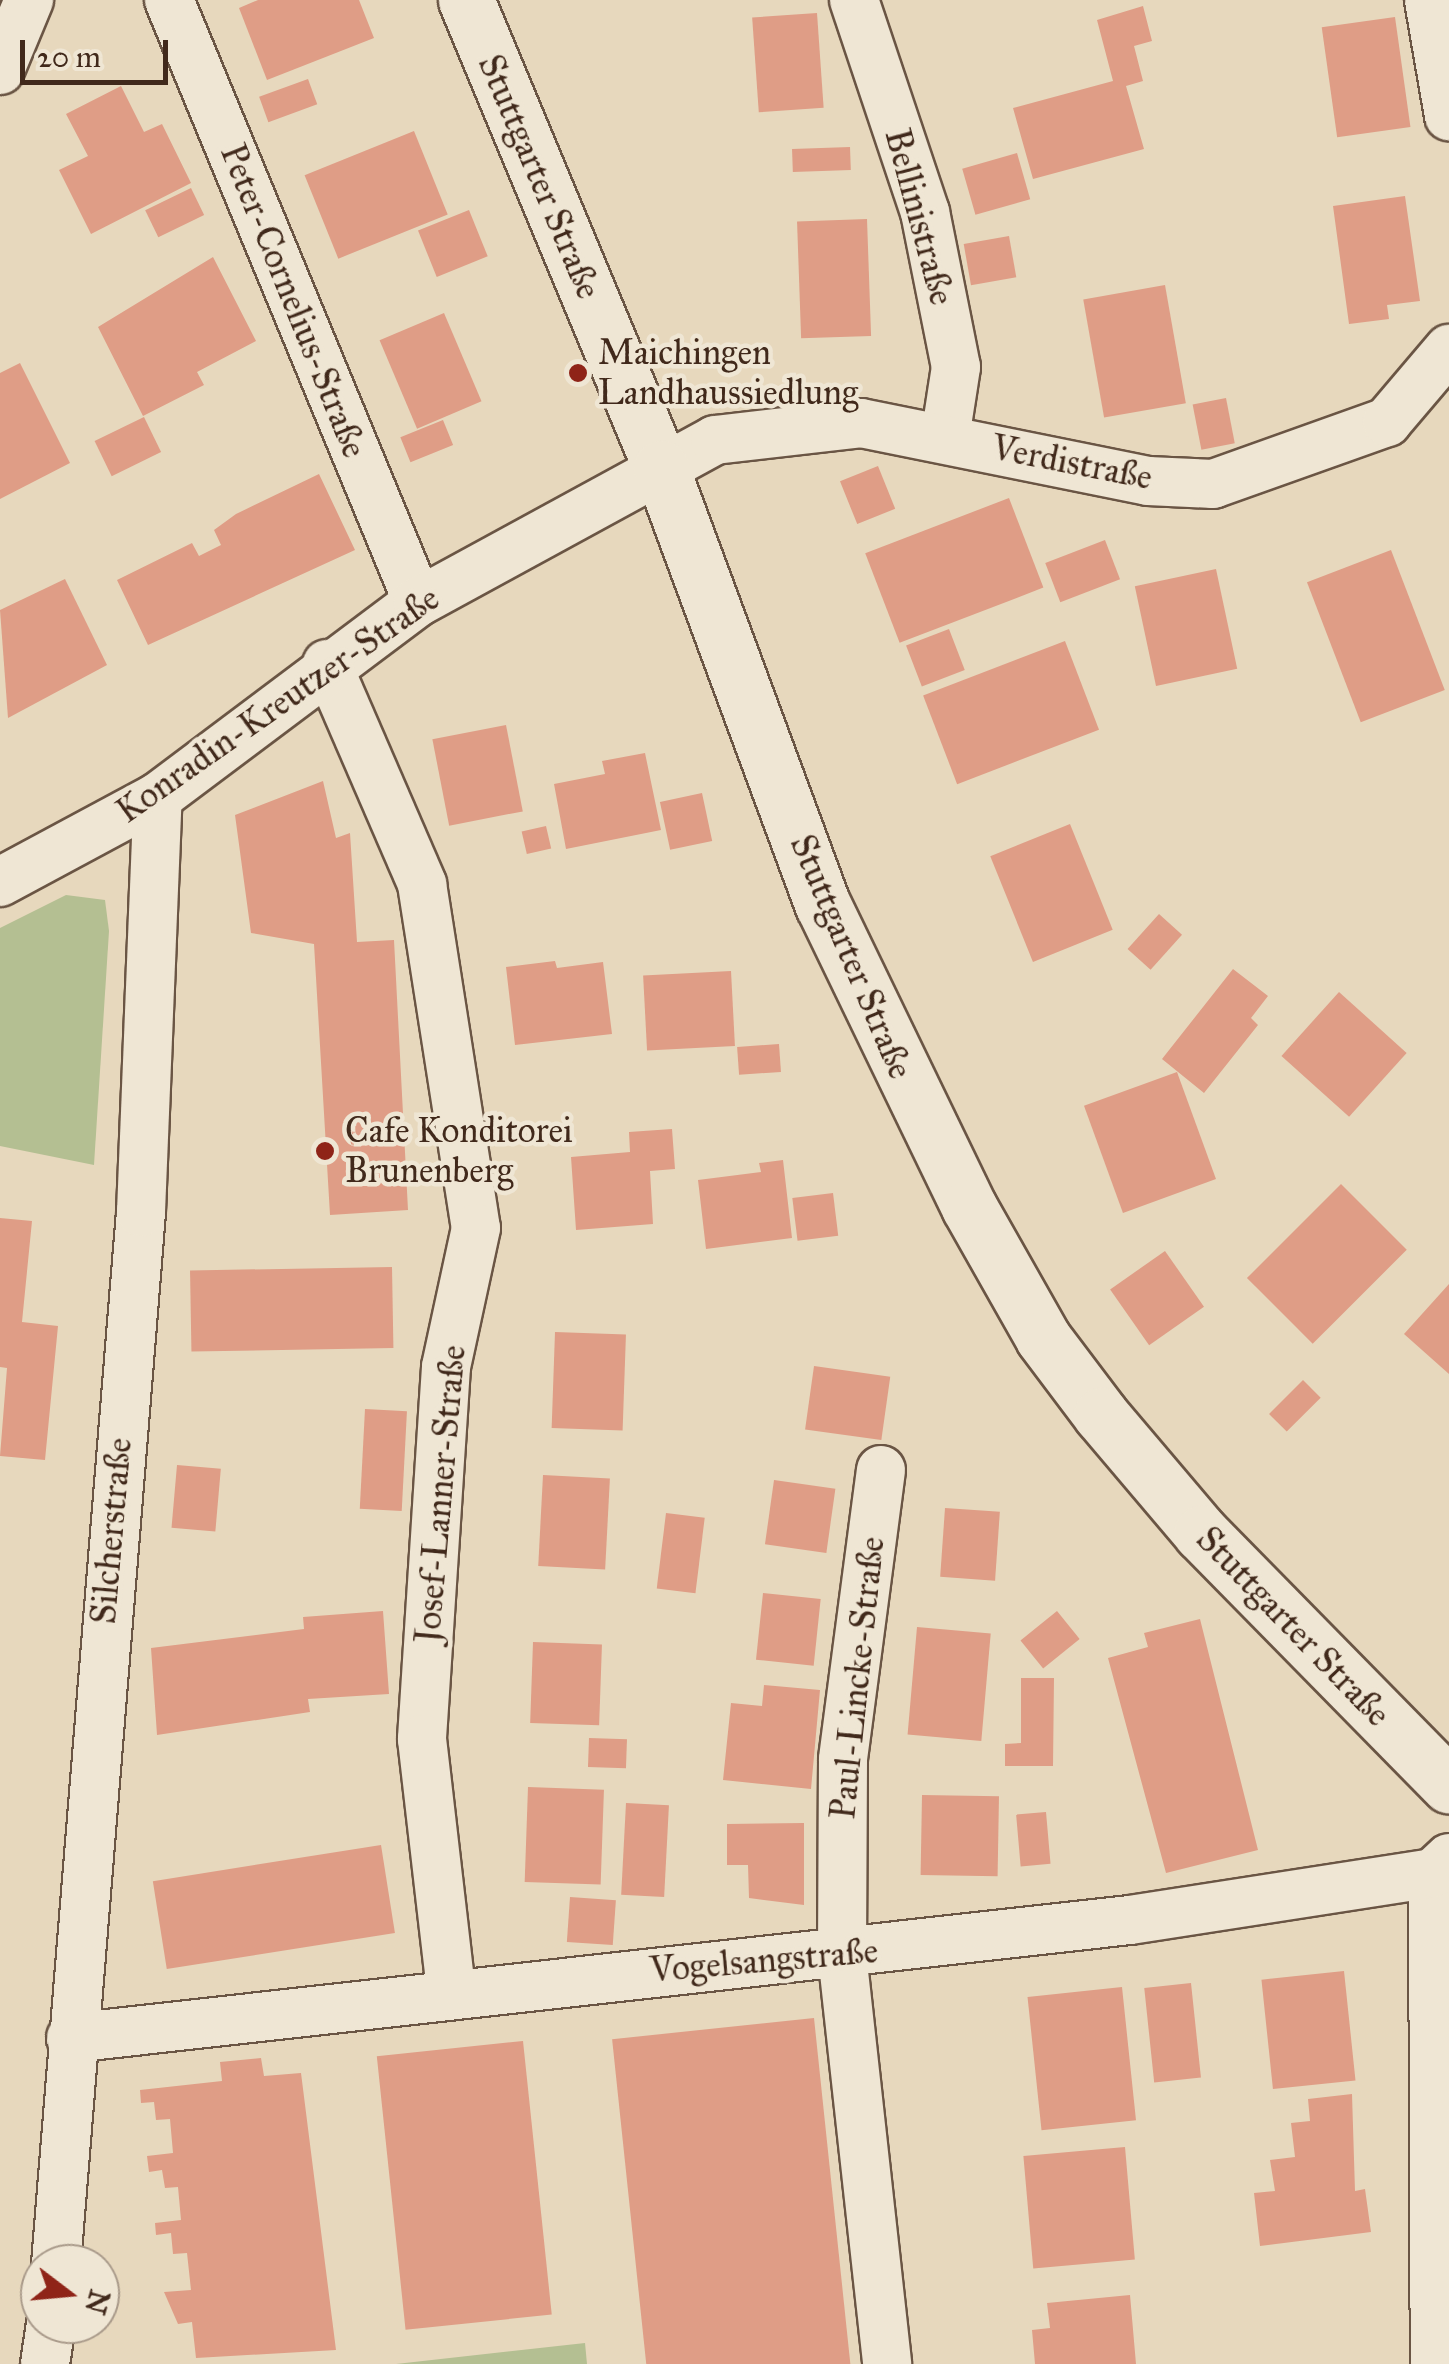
<!DOCTYPE html>
<meta charset="utf-8">
<style>
body{margin:0}
#map{position:relative;width:1449px;height:2364px;overflow:hidden;background:#e7d8bd;font-family:"IM FELL Great Primer",serif}
div>[style]{position:absolute}
.green>*{inset:0;background:#b4bf92}
.building>*{inset:0;background:#df9d86;transform-origin:0 0}
.roads{filter:drop-shadow(2px 0 #6a5544) drop-shadow(-2px 0 #6a5544) drop-shadow(0 2px #6a5544) drop-shadow(0 -2px #6a5544)}
.street>*{height:48px;margin:-24px;padding:0 24px;transform-origin:24px;border-radius:24px;background:#efe6d4}
.secondary>*{height:55px;margin:-27.5px;padding:0 27.5px;transform-origin:27.5px;border-radius:27.5px;background:#efe6d4}
.dots>*{width:28px;height:28px;translate:-50% -50%;box-sizing:border-box;border:5px solid #efe6d4;border-radius:50%}
span{translate:-50% -50%;white-space:nowrap;text-align:center;line-height:1.15;-webkit-text-stroke:9px #efe6d4;paint-order:stroke}
.street-label{font-size:35px;color:#41291b}
.poi-label{font-size:35px;color:#41291b}
.left{translate:0 -50%;text-align:left}
.north{position:absolute;left:20px;top:2244px;width:100px;height:100px;box-sizing:border-box;background:#efe6d4;border:2px solid #a99a8a;border-radius:50%;rotate:106deg;font-size:28px;font-weight:700;line-height:40px;text-align:center;color:#41291b}
.north::after{content:'';display:block;margin:auto;width:35px;height:45px;background:#8f2418;clip-path:polygon(50% 0,100% 100%,50% 72%,0 100%)}
.scale{position:absolute;left:20px;top:40px;width:148px;height:45px;box-sizing:border-box;border:5px solid #41291b;border-top:0;padding-left:12px;font-size:30px;line-height:35px;white-space:nowrap;color:#41291b;-webkit-text-stroke:8px #efe6d4;paint-order:stroke}
</style>
<div id="map">
<div class="green">
<div style="clip-path:polygon(66px 895px,105px 900px,109px 931px,94px 1165px,0 1146px,0 928px)"></div>
<div style="clip-path:polygon(585px 2343px,587px 2364px,396px 2364px)"></div>
</div>
<div class="building">
<div style="clip-path:polygon(258px 0,359px 0,374px 38px,267px 80px,239px 8px)"></div>
<div style="clip-path:polygon(1143px 6px,1152px 41px,1134px 46px,1143px 81px,1126px 86px,1144px 149px,1033px 179px,1013px 108px,1113px 81px,1097px 20px)"></div>
<div style="left:817px;top:13px;width:95px;height:65px;rotate:86deg"></div>
<div style="left:1395px;top:17px;width:111px;height:74px;rotate:82deg"></div>
<div style="left:308px;top:79px;width:27px;height:52px;rotate:70deg"></div>
<div style="clip-path:polygon(121px 86px,144px 132px,162px 124px,191px 183px,91px 234px,59px 170px,88px 156px,66px 114px)"></div>
<div style="left:414px;top:131px;width:90px;height:118px;rotate:68deg"></div>
<div style="left:850px;top:147px;width:23px;height:58px;rotate:88deg"></div>
<div style="left:1017px;top:153px;width:48px;height:57px;rotate:74deg"></div>
<div style="left:191px;top:188px;width:30px;height:51px;rotate:64deg"></div>
<div style="clip-path:polygon(1405px 196px,1420px 301px,1387px 305px,1389px 319px,1349px 324px,1333px 206px)"></div>
<div style="left:469px;top:210px;width:50px;height:55px;rotate:68deg"></div>
<div style="left:867px;top:219px;width:117px;height:70px;rotate:88deg"></div>
<div style="left:1009px;top:236px;width:42px;height:46px;rotate:80deg"></div>
<div style="clip-path:polygon(213px 257px,256px 341px,197px 372px,204px 385px,143px 416px,98px 327px)"></div>
<div style="left:1165px;top:285px;width:120px;height:83px;rotate:80deg"></div>
<div style="left:444px;top:313px;width:96px;height:70px;rotate:67deg"></div>
<div style="clip-path:polygon(20px 363px,70px 463px,0 499px,0 373px)"></div>
<div style="left:1226px;top:398px;width:46px;height:34px;rotate:79deg"></div>
<div style="left:144px;top:417px;width:39px;height:55px;rotate:64deg"></div>
<div style="left:443px;top:420px;width:27px;height:46px;rotate:68deg"></div>
<div style="left:878px;top:466px;width:46px;height:41px;rotate:68deg"></div>
<div style="clip-path:polygon(319px 474px,355px 550px,148px 645px,117px 580px,192px 543px,199px 556px,221px 545px,214px 530px,236px 514px)"></div>
<div style="left:1009px;top:498px;width:96px;height:154px;rotate:69deg"></div>
<div style="left:1105px;top:540px;width:42px;height:64px;rotate:69deg"></div>
<div style="left:1391px;top:550px;width:150px;height:90px;rotate:69deg"></div>
<div style="left:1216px;top:569px;width:102px;height:83px;rotate:78deg"></div>
<div style="clip-path:polygon(65px 579px,107px 665px,8px 718px,0 610px)"></div>
<div style="left:949px;top:629px;width:44px;height:46px;rotate:69deg"></div>
<div style="left:1065px;top:641px;width:95px;height:152px;rotate:69deg"></div>
<div style="left:506px;top:725px;width:88px;height:75px;rotate:79deg"></div>
<div style="clip-path:polygon(645px 753px,661px 830px,566px 849px,554px 784px,605px 774px,602px 761px)"></div>
<div style="clip-path:polygon(323px 781px,336px 838px,350px 833px,357px 942px,394px 940px,408px 1210px,330px 1215px,314px 944px,251px 933px,235px 815px)"></div>
<div style="left:702px;top:793px;width:49px;height:43px;rotate:78deg"></div>
<div style="left:1070px;top:824px;width:114px;height:86px;rotate:68deg"></div>
<div style="left:546px;top:826px;width:23px;height:25px;rotate:77deg"></div>
<div style="left:1159px;top:914px;width:31px;height:47px;rotate:42deg"></div>
<div style="clip-path:polygon(555px 961px,557px 968px,603px 962px,612px 1034px,515px 1045px,506px 967px)"></div>
<div style="clip-path:polygon(1233px 969px,1268px 996px,1251px 1018px,1258px 1025px,1204px 1093px,1162px 1059px)"></div>
<div style="left:731px;top:971px;width:75px;height:88px;rotate:87deg"></div>
<div style="left:1339px;top:992px;width:91px;height:86px;rotate:42deg"></div>
<div style="left:779px;top:1044px;width:28px;height:42px;rotate:86deg"></div>
<div style="left:1177px;top:1072px;width:114px;height:99px;rotate:70deg"></div>
<div style="clip-path:polygon(672px 1129px,675px 1169px,650px 1171px,653px 1224px,576px 1230px,571px 1157px,630px 1152px,629px 1132px)"></div>
<div style="clip-path:polygon(783px 1160px,792px 1238px,706px 1249px,698px 1180px,761px 1172px,759px 1163px)"></div>
<div style="left:1341px;top:1184px;width:93px;height:133px;rotate:45deg"></div>
<div style="left:833px;top:1193px;width:43px;height:41px;rotate:83deg"></div>
<div style="clip-path:polygon(0 1218px,32px 1221px,22px 1322px,58px 1326px,45px 1460px,0 1456px,7px 1368px,0 1367px)"></div>
<div style="left:1165px;top:1251px;width:68px;height:67px;rotate:55deg"></div>
<div style="left:392px;top:1267px;width:81px;height:202px;rotate:89deg"></div>
<div style="clip-path:polygon(1449px 1284px,1449px 1374px,1404px 1334px)"></div>
<div style="left:555px;top:1332px;width:71px;height:96px;rotate:2deg"></div>
<div style="left:814px;top:1366px;width:77px;height:64px;rotate:8deg"></div>
<div style="left:1303px;top:1380px;width:25px;height:48px;rotate:45deg"></div>
<div style="left:365px;top:1409px;width:42px;height:100px;rotate:3deg"></div>
<div style="left:177px;top:1465px;width:44px;height:63px;rotate:5deg"></div>
<div style="left:543px;top:1475px;width:67px;height:91px;rotate:3deg"></div>
<div style="left:774px;top:1480px;width:62px;height:65px;rotate:8deg"></div>
<div style="left:945px;top:1508px;width:55px;height:69px;rotate:4deg"></div>
<div style="left:666px;top:1513px;width:39px;height:76px;rotate:7deg"></div>
<div style="left:763px;top:1593px;width:58px;height:67px;rotate:6deg"></div>
<div style="clip-path:polygon(383px 1611px,389px 1694px,308px 1699px,310px 1712px,157px 1735px,151px 1648px,304px 1629px,303px 1617px)"></div>
<div style="left:1057px;top:1611px;width:36px;height:47px;rotate:51deg"></div>
<div style="clip-path:polygon(1200px 1619px,1258px 1850px,1166px 1873px,1108px 1658px,1148px 1647px,1144px 1633px)"></div>
<div style="left:917px;top:1627px;width:74px;height:108px;rotate:5deg"></div>
<div style="left:533px;top:1642px;width:69px;height:81px;rotate:2deg"></div>
<div style="clip-path:polygon(1021px 1678px,1054px 1678px,1053px 1766px,1005px 1766px,1005px 1744px,1021px 1743px)"></div>
<div style="clip-path:polygon(764px 1685px,820px 1690px,811px 1789px,723px 1780px,731px 1703px,762px 1706px)"></div>
<div style="left:589px;top:1738px;width:38px;height:29px;rotate:2deg"></div>
<div style="left:528px;top:1787px;width:76px;height:95px;rotate:2deg"></div>
<div style="left:922px;top:1795px;width:77px;height:80px;rotate:1deg"></div>
<div style="left:626px;top:1803px;width:43px;height:92px;rotate:3deg"></div>
<div style="left:1046px;top:1812px;width:52px;height:30px;rotate:85deg"></div>
<div style="clip-path:polygon(804px 1823px,804px 1905px,749px 1898px,748px 1865px,727px 1865px,727px 1824px)"></div>
<div style="left:381px;top:1845px;width:89px;height:231px;rotate:81deg"></div>
<div style="left:570px;top:1897px;width:46px;height:45px;rotate:4deg"></div>
<div style="left:1344px;top:1971px;width:110px;height:83px;rotate:84deg"></div>
<div style="left:1191px;top:1983px;width:95px;height:47px;rotate:84deg"></div>
<div style="left:1122px;top:1987px;width:134px;height:95px;rotate:84deg"></div>
<div style="left:814px;top:2018px;width:348px;height:203px;rotate:84deg"></div>
<div style="left:523px;top:2041px;width:275px;height:147px;rotate:84deg"></div>
<div style="clip-path:polygon(261px 2058px,264px 2076px,301px 2073px,336px 2350px,196px 2358px,192px 2322px,178px 2324px,164px 2292px,191px 2290px,187px 2253px,173px 2254px,171px 2233px,156px 2235px,155px 2223px,181px 2220px,178px 2187px,165px 2188px,162px 2170px,149px 2172px,147px 2156px,173px 2153px,170px 2119px,156px 2120px,154px 2102px,141px 2103px,140px 2090px,222px 2081px,220px 2062px)"></div>
<div style="clip-path:polygon(1352px 2094px,1355px 2191px,1365px 2189px,1371px 2232px,1260px 2246px,1254px 2193px,1275px 2191px,1270px 2160px,1295px 2157px,1291px 2123px,1310px 2121px,1308px 2099px)"></div>
<div style="left:1125px;top:2147px;width:113px;height:102px;rotate:85deg"></div>
<div style="clip-path:polygon(1130px 2295px,1136px 2364px,1035px 2364px,1032px 2330px,1050px 2328px,1047px 2303px)"></div>
</div>
<div class="roads">
<div class="street">
<div style="left:169px;top:0;width:651px;rotate:67.53deg"></div>
<div style="left:854px;top:0;width:224px;rotate:71.5deg"></div>
<div style="left:925px;top:212px;width:158px;rotate:78.7deg"></div>
<div style="left:956px;top:367px;width:72px;rotate:98.8deg"></div>
<div style="left:1429px;top:0;width:118px;rotate:80.2deg"></div>
<div style="left:0;top:70px;width:76px;rotate:-67.5deg"></div>
<div style="left:327px;top:664px;width:240px;rotate:66.6deg"></div>
<div style="left:422px;top:884px;width:348px;rotate:81.1deg"></div>
<div style="left:476px;top:1228px;width:142px;rotate:102.2deg"></div>
<div style="left:446px;top:1367px;width:373px;rotate:93.7deg"></div>
<div style="left:422px;top:1739px;width:253px;rotate:83.4deg"></div>
<div style="left:0;top:882px;width:179px;rotate:-28.3deg"></div>
<div style="left:158px;top:797px;width:325px;rotate:-36.9deg"></div>
<div style="left:418px;top:602px;width:338px;rotate:-28.6deg"></div>
<div style="left:715px;top:440px;width:147px;rotate:-6.6deg"></div>
<div style="left:861px;top:423px;width:293px;rotate:11.4deg"></div>
<div style="left:1148px;top:481px;width:65px;rotate:2.6deg"></div>
<div style="left:1213px;top:484px;width:185px;rotate:-19.6deg"></div>
<div style="left:1387px;top:422px;width:96px;rotate:-49.7deg"></div>
<div style="left:881px;top:1470px;width:292px;rotate:97.5deg"></div>
<div style="left:843px;top:1760px;width:194px;rotate:90.3deg"></div>
<div style="left:842px;top:1954px;width:412px;rotate:83.7deg"></div>
<div style="left:1433px;top:1873px;width:491px;rotate:89.8deg"></div>
<div style="left:71px;top:2038px;width:1066px;rotate:-6.36deg"></div>
<div style="left:1130px;top:1920px;width:307px;rotate:-8.8deg"></div>
<div style="left:1433px;top:1873px;width:22px;rotate:-43deg"></div>
<div style="left:56px;top:2264px;width:1055px;rotate:-85.38deg"></div>
<div style="left:141px;top:1212px;width:415px;rotate:-87.7deg"></div>
<div style="left:45px;top:2364px;width:40px;rotate:-81.5deg"></div>
</div>
<div class="secondary">
<div style="left:466px;top:0;width:507px;rotate:67.38deg"></div>
<div style="left:661px;top:468px;width:466px;rotate:69.7deg"></div>
<div style="left:823px;top:905px;width:335px;rotate:64.2deg"></div>
<div style="left:969px;top:1207px;width:150px;rotate:60.5deg"></div>
<div style="left:1043px;top:1338px;width:96px;rotate:53deg"></div>
<div style="left:1101px;top:1415px;width:155px;rotate:49.7deg"></div>
<div style="left:1201px;top:1533px;width:354px;rotate:45.5deg"></div>
</div>
</div>
<div class="dots">
<div style="left:578px;top:373px;background:#8f2418"></div>
<div style="left:325px;top:1151px;background:#8f2418"></div>
</div>
<div class="street-label">
<span style="left:539px;top:177px;rotate:67deg">Stuttgarter Straße</span>
<span style="left:919px;top:217px;rotate:75deg">Bellinistraße</span>
<span style="left:293px;top:301px;rotate:68deg">Peter-Cornelius-Straße</span>
<span style="left:1072px;top:463px;rotate:11deg">Verdistraße</span>
<span style="left:278px;top:705px;rotate:-35deg">Konradin-Kreutzer-Straße</span>
<span style="left:851px;top:957px;rotate:67deg">Stuttgarter Straße</span>
<span style="left:441px;top:1494px;rotate:-85deg">Josef-Lanner-Straße</span>
<span style="left:112px;top:1531px;rotate:-85deg">Silcherstraße</span>
<span style="left:1293px;top:1627px;rotate:46deg">Stuttgarter Straße</span>
<span style="left:858px;top:1678px;rotate:-84deg">Paul-Lincke-Straße</span>
<span style="left:764px;top:1961px;rotate:-5deg">Vogelsangstraße</span>
</div>
<div class="poi-label">
<span class="left" style="left:598px;top:373px">Maichingen<br>Landhaussiedlung</span>
<span class="left" style="left:345px;top:1151px">Cafe Konditorei<br>Brunenberg</span>
</div>
<div class="north">N</div>
<div class="scale">20 m</div>
</div>
